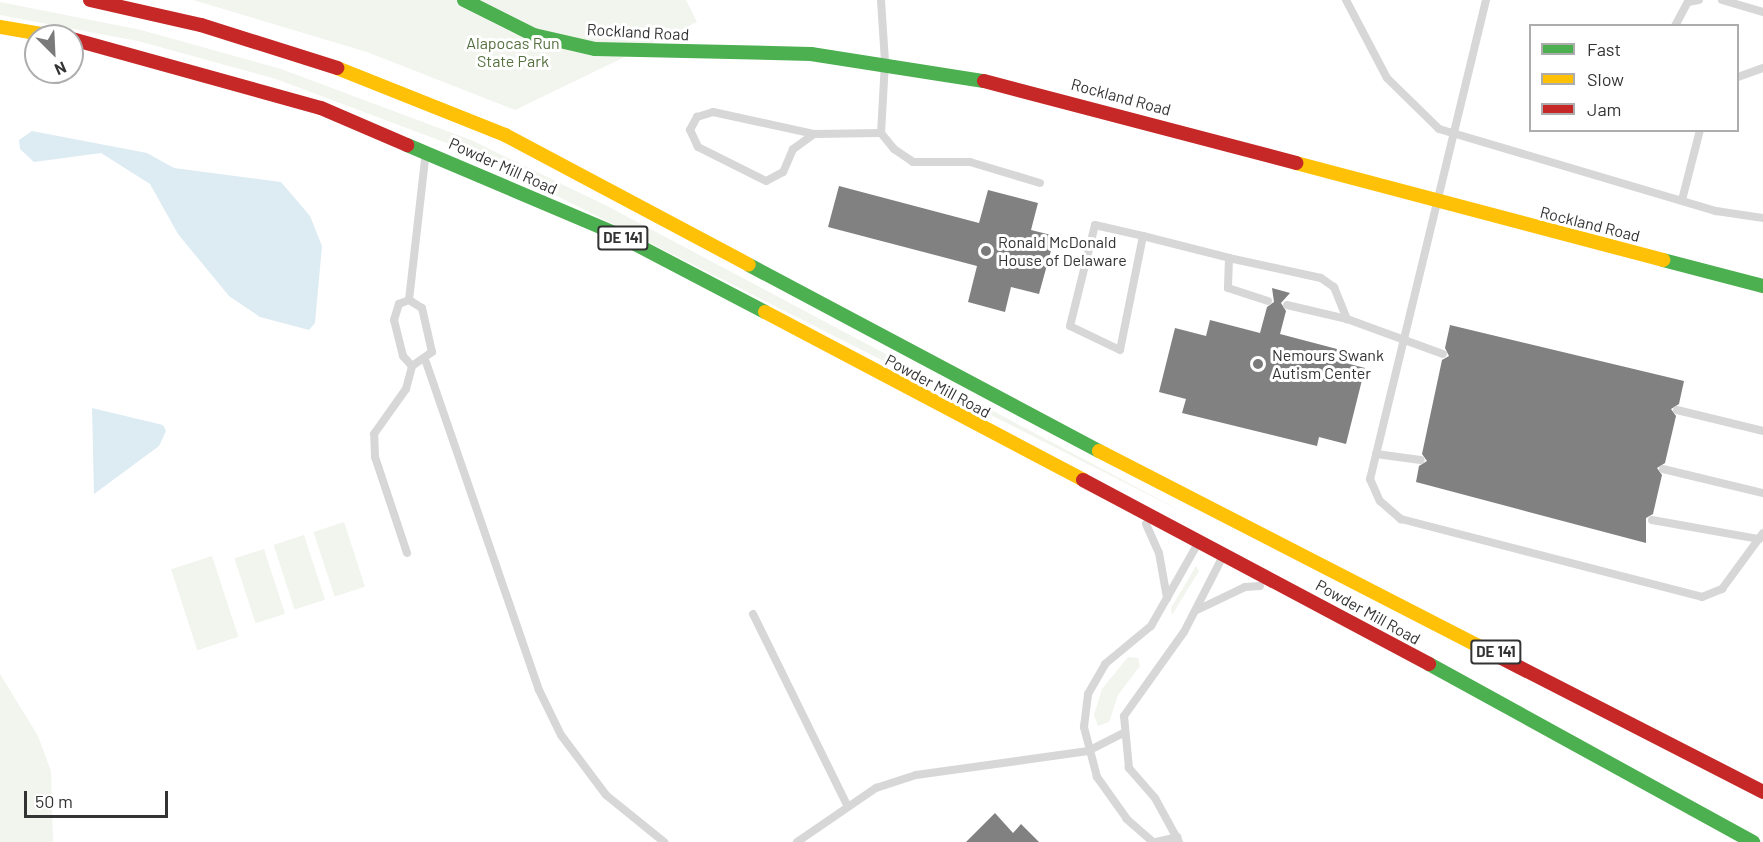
<!DOCTYPE html>
<style>
body{margin:0}
#map{position:relative;width:1763px;height:842px;overflow:hidden;background:#fff;font-family:Barlow,sans-serif}
div>[style]{position:absolute}
.green>*{inset:0;background:#f1f5ed;transform-origin:0 0}
.water>*{inset:0;background:#ddebf3}
.building>*{inset:0;background:#818181}
.lane>*{height:8px;margin:-4px;padding:0 4px;transform-origin:4px;border-radius:4px;background:#d7d7d7}
.fast>*{height:14px;margin:-7px;padding:0 7px;transform-origin:7px;border-radius:7px;background:#4caf50}
.slow>*{height:14px;margin:-7px;padding:0 7px;transform-origin:7px;border-radius:7px;background:#ffc107}
.jam>*{height:14px;margin:-7px;padding:0 7px;transform-origin:7px;border-radius:7px;background:#c62828}
.dots>*{width:16px;height:16px;translate:-50% -50%;box-sizing:border-box;border:3px solid #fff;border-radius:50%}
span{translate:-50% -50%;white-space:nowrap;text-align:center;line-height:1.15;-webkit-text-stroke:6px #fff;paint-order:stroke}
.shield-label span{padding:2px 4px;background:#fff;border:2px solid;border-radius:4px;-webkit-text-stroke-width:0}
.shield-label{font-size:15px;color:#333;font-weight:700}
.street-label{font-size:16px;color:#333}
.park-label{font-size:16px;color:#56703f}
.poi-label{font-size:16px;color:#333}
.left{translate:0 -50%;text-align:left}
.legend{position:absolute;left:1529px;top:24px;width:210px;height:108px;box-sizing:border-box;background:#fff;border:2px solid #adadad;margin:0;padding:8px 10px;list-style:none;font-size:18px;color:#333}
.legend li{display:flex;align-items:center;gap:12px;height:30px}
.legend b{width:30px;border:2px solid #adadad}
.north{position:absolute;left:24px;top:24px;width:60px;height:60px;box-sizing:border-box;background:#fff;border:2px solid #adadad;border-radius:50%;rotate:156deg;font-size:16px;font-weight:700;line-height:24px;text-align:center;color:#333}
.north::after{content:'';display:block;margin:auto;width:21px;height:27px;background:#7a7a7a;clip-path:polygon(50% 0,100% 100%,50% 72%,0 100%)}
.scale{position:absolute;left:24px;top:791px;width:144px;height:27px;box-sizing:border-box;border:3px solid #333;border-top:0;padding-left:8px;font-size:18px;line-height:21px;white-space:nowrap;color:#333;-webkit-text-stroke:4px #fff;paint-order:stroke}
</style>
<div id="map">
<div class="green">
<div style="clip-path:polygon(193px 0,686px 0,697px 22px,515px 110px,367px 52px)"></div>
<div style="clip-path:polygon(0 2px,141px 30px,281px 69px,471px 140px,609px 207px,1189px 515px,468px 151px,276px 79px,138px 41px,0 15px)"></div>
<div style="left:344px;top:522px;width:68px;height:32px;rotate:72deg"></div>
<div style="left:304px;top:535px;width:68px;height:32px;rotate:72deg"></div>
<div style="left:264px;top:549px;width:68px;height:31px;rotate:72deg"></div>
<div style="left:212px;top:556px;width:85px;height:43px;rotate:72deg"></div>
<div style="clip-path:polygon(1196px 566px,1199px 571px,1172px 615px,1171px 608px)"></div>
<div style="clip-path:polygon(1128px 657px,1138px 658px,1140px 666px,1118px 695px,1109px 722px,1098px 726px,1094px 715px,1102px 689px)"></div>
<div style="clip-path:polygon(0 674px,38px 736px,51px 771px,53px 842px,0 842px)"></div>
</div>
<div class="water">
<div style="clip-path:polygon(32px 131px,147px 153px,174px 168px,281px 182px,310px 216px,322px 246px,315px 323px,309px 330px,260px 317px,229px 296px,178px 234px,150px 184px,101px 153px,34px 162px,20px 149px,19px 140px)"></div>
<div style="clip-path:polygon(92px 408px,163px 425px,166px 431px,159px 446px,94px 494px)"></div>
</div>
<div class="building">
<div style="clip-path:polygon(839px 186px,979px 223px,988px 190px,1038px 203px,1031px 230px,1055px 236px,1039px 294px,1011px 287px,1005px 312px,968px 302px,977px 266px,828px 227px)"></div>
<div style="clip-path:polygon(1272px 288px,1290px 293px,1281px 303px,1286px 311px,1280px 334px,1337px 349px,1334px 360px,1365px 368px,1346px 444px,1319px 437px,1317px 446px,1182px 413px,1186px 399px,1159px 392px,1175px 328px,1206px 336px,1210px 320px,1260px 333px,1267px 307px,1274px 302px)"></div>
<div style="clip-path:polygon(1450px 325px,1684px 381px,1679px 404px,1671px 409px,1676px 416px,1665px 463px,1657px 468px,1662px 475px,1653px 514px,1646px 518px,1646px 543px,1416px 482px,1419px 466px,1427px 461px,1422px 454px,1442px 360px,1449px 356px,1445px 348px)"></div>
<div style="clip-path:polygon(995px 813px,1013px 833px,1021px 824px,1039px 842px,966px 842px)"></div>
</div>
<div class="lane">
<div style="left:881px;top:0;width:62px;rotate:86.3deg"></div>
<div style="left:885px;top:62px;width:71px;rotate:93.2deg"></div>
<div style="left:881px;top:133px;width:21px;rotate:51deg"></div>
<div style="left:894px;top:149px;width:23px;rotate:34deg"></div>
<div style="left:913px;top:162px;width:57px"></div>
<div style="left:970px;top:162px;width:73px;rotate:16.7deg"></div>
<div style="left:1346px;top:0;width:88px;rotate:62.3deg"></div>
<div style="left:1387px;top:78px;width:73px;rotate:44.4deg"></div>
<div style="left:1439px;top:129px;width:289px;rotate:16.5deg"></div>
<div style="left:1716px;top:211px;width:48px;rotate:8.5deg"></div>
<div style="left:1486px;top:0;width:493px;rotate:103.6deg"></div>
<div style="left:1370px;top:479px;width:24px;rotate:66deg"></div>
<div style="left:1380px;top:501px;width:28px;rotate:41deg"></div>
<div style="left:1401px;top:519px;width:311px;rotate:14.5deg"></div>
<div style="left:1702px;top:597px;width:22px;rotate:-22deg"></div>
<div style="left:1722px;top:589px;width:69px;rotate:-53.8deg"></div>
<div style="left:1722px;top:0;width:43px;rotate:16.3deg"></div>
<div style="left:1675px;top:26px;width:27px;rotate:-62deg"></div>
<div style="left:1688px;top:2px;width:11px;rotate:-10deg"></div>
<div style="left:1738px;top:77px;width:27px;rotate:-20deg"></div>
<div style="left:814px;top:134px;width:26px;rotate:144deg"></div>
<div style="left:793px;top:149px;width:25px;rotate:113deg"></div>
<div style="left:783px;top:172px;width:19px;rotate:152deg"></div>
<div style="left:766px;top:181px;width:76px;rotate:-153.4deg"></div>
<div style="left:698px;top:147px;width:19px;rotate:-115deg"></div>
<div style="left:690px;top:130px;width:15px;rotate:-62deg"></div>
<div style="left:697px;top:117px;width:17px;rotate:-17deg"></div>
<div style="left:713px;top:112px;width:103px;rotate:12.3deg"></div>
<div style="left:814px;top:134px;width:67px;rotate:-0.9deg"></div>
<div style="left:1682px;top:200px;width:72px;rotate:-75.6deg"></div>
<div style="left:1143px;top:236px;width:116px;rotate:101.4deg"></div>
<div style="left:1120px;top:350px;width:55px;rotate:-154.4deg"></div>
<div style="left:1070px;top:326px;width:104px;rotate:-76.1deg"></div>
<div style="left:1095px;top:225px;width:49px;rotate:12.9deg"></div>
<div style="left:1143px;top:236px;width:89px;rotate:14.3deg"></div>
<div style="left:1229px;top:258px;width:94px;rotate:12.3deg"></div>
<div style="left:1321px;top:278px;width:16px;rotate:35deg"></div>
<div style="left:1334px;top:287px;width:35px;rotate:68deg"></div>
<div style="left:1347px;top:319px;width:102px;rotate:20deg"></div>
<div style="left:1229px;top:258px;width:30px;rotate:92deg"></div>
<div style="left:1228px;top:288px;width:42px;rotate:18deg"></div>
<div style="left:409px;top:300px;width:15px;rotate:32deg"></div>
<div style="left:422px;top:308px;width:45px;rotate:77.2deg"></div>
<div style="left:432px;top:352px;width:24px;rotate:145deg"></div>
<div style="left:412px;top:366px;width:13px;rotate:-132deg"></div>
<div style="left:403px;top:356px;width:37px;rotate:-104deg"></div>
<div style="left:394px;top:320px;width:17px;rotate:-73deg"></div>
<div style="left:399px;top:304px;width:11px;rotate:-22deg"></div>
<div style="left:409px;top:300px;width:142px;rotate:-83.5deg"></div>
<div style="left:1287px;top:305px;width:62px;rotate:13.1deg"></div>
<div style="left:426px;top:362px;width:347px;rotate:71deg"></div>
<div style="left:539px;top:690px;width:50px;rotate:63.9deg"></div>
<div style="left:561px;top:735px;width:75px;rotate:53.1deg"></div>
<div style="left:606px;top:795px;width:75px;rotate:39deg"></div>
<div style="left:1677px;top:410px;width:89px;rotate:13.7deg"></div>
<div style="left:1376px;top:454px;width:45px;rotate:7.6deg"></div>
<div style="left:1663px;top:469px;width:103px;rotate:13.5deg"></div>
<div style="left:1652px;top:520px;width:109px;rotate:10.1deg"></div>
<div style="left:1146px;top:524px;width:32px;rotate:66deg"></div>
<div style="left:1159px;top:553px;width:46px;rotate:79.9deg"></div>
<div style="left:407px;top:553px;width:101px;rotate:-108.4deg"></div>
<div style="left:375px;top:457px;width:23px;rotate:-92deg"></div>
<div style="left:374px;top:434px;width:55px;rotate:-54.6deg"></div>
<div style="left:406px;top:389px;width:24px;rotate:-75deg"></div>
<div style="left:1197px;top:610px;width:53px;rotate:-25.6deg"></div>
<div style="left:1245px;top:587px;width:15px;rotate:-4deg"></div>
<div style="left:753px;top:614px;width:211px;rotate:63.8deg"></div>
<div style="left:797px;top:842px;width:96px;rotate:-34.4deg"></div>
<div style="left:876px;top:788px;width:42px;rotate:-18deg"></div>
<div style="left:916px;top:775px;width:174px;rotate:-7.9deg"></div>
<div style="left:1088px;top:751px;width:38px;rotate:-27deg"></div>
<div style="left:1153px;top:842px;width:35px;rotate:-139deg"></div>
<div style="left:1127px;top:819px;width:52px;rotate:-125.5deg"></div>
<div style="left:1097px;top:777px;width:52px;rotate:-104.6deg"></div>
<div style="left:1084px;top:727px;width:33px;rotate:-83deg"></div>
<div style="left:1088px;top:694px;width:34px;rotate:-60deg"></div>
<div style="left:1105px;top:664px;width:60px;rotate:-39.6deg"></div>
<div style="left:1151px;top:626px;width:93px;rotate:-60.4deg"></div>
<div style="left:1156px;top:842px;width:22px;rotate:-13deg"></div>
<div style="left:1179px;top:842px;width:50px;rotate:-118.6deg"></div>
<div style="left:1155px;top:798px;width:40px;rotate:-131deg"></div>
<div style="left:1129px;top:768px;width:52px;rotate:-95.5deg"></div>
<div style="left:1124px;top:716px;width:103px;rotate:-54.5deg"></div>
<div style="left:1184px;top:632px;width:83px;rotate:-62.8deg"></div>
</div>
<div class="fast">
<div style="left:464px;top:0;width:78px;rotate:26.6deg"></div>
<div style="left:534px;top:35px;width:63px;rotate:12.9deg"></div>
<div style="left:595px;top:49px;width:216px;rotate:1.3deg"></div>
<div style="left:811px;top:54px;width:175px;rotate:8.9deg"></div>
<div style="left:407px;top:145px;width:225px;rotate:23deg"></div>
<div style="left:614px;top:233px;width:170px;rotate:27.6deg"></div>
<div style="left:1663px;top:260px;width:103px;rotate:14.6deg"></div>
<div style="left:749px;top:265px;width:396px;rotate:28deg"></div>
<div style="left:1429px;top:664px;width:370px;rotate:28.8deg"></div>
</div>
<div class="slow">
<div style="left:0;top:27px;width:54px;rotate:9.6deg"></div>
<div style="left:337px;top:68px;width:181px;rotate:21.7deg"></div>
<div style="left:505px;top:135px;width:276px;rotate:28deg"></div>
<div style="left:1296px;top:163px;width:380px;rotate:14.8deg"></div>
<div style="left:765px;top:312px;width:360px;rotate:27.8deg"></div>
<div style="left:1099px;top:451px;width:431px;rotate:27.2deg"></div>
</div>
<div class="jam">
<div style="left:90px;top:0;width:114px;rotate:12.7deg"></div>
<div style="left:201px;top:25px;width:143px;rotate:17.5deg"></div>
<div style="left:72px;top:39px;width:258px;rotate:15.5deg"></div>
<div style="left:321px;top:108px;width:94px;rotate:23.3deg"></div>
<div style="left:984px;top:81px;width:323px;rotate:14.7deg"></div>
<div style="left:1083px;top:480px;width:392px;rotate:28deg"></div>
<div style="left:1482px;top:648px;width:316px;rotate:27.1deg"></div>
</div>
<div class="dots">
<div style="left:986px;top:251px;background:#7a7a7a"></div>
<div style="left:1258px;top:364px;background:#7a7a7a"></div>
</div>
<div class="shield-label">
<span style="left:623px;top:238px">DE 141</span>
<span style="left:1496px;top:652px">DE 141</span>
</div>
<div class="street-label">
<span style="left:638px;top:32px;rotate:3deg">Rockland Road</span>
<span style="left:1121px;top:97px;rotate:15deg">Rockland Road</span>
<span style="left:503px;top:166px;rotate:24deg">Powder Mill Road</span>
<span style="left:1590px;top:224px;rotate:14deg">Rockland Road</span>
<span style="left:938px;top:386px;rotate:28deg">Powder Mill Road</span>
<span style="left:1368px;top:612px;rotate:29deg">Powder Mill Road</span>
</div>
<div class="park-label">
<span style="left:513px;top:52px">Alapocas Run<br>State Park</span>
</div>
<div class="poi-label">
<span class="left" style="left:998px;top:251px">Ronald McDonald<br>House of Delaware</span>
<span class="left" style="left:1272px;top:364px">Nemours Swank<br>Autism Center</span>
</div>
<ul class="legend">
<li><b style="height:8px;background:#4caf50"></b>Fast</li>
<li><b style="height:8px;background:#ffc107"></b>Slow</li>
<li><b style="height:8px;background:#c62828"></b>Jam</li>
</ul>
<div class="north">N</div>
<div class="scale">50 m</div>
</div>
